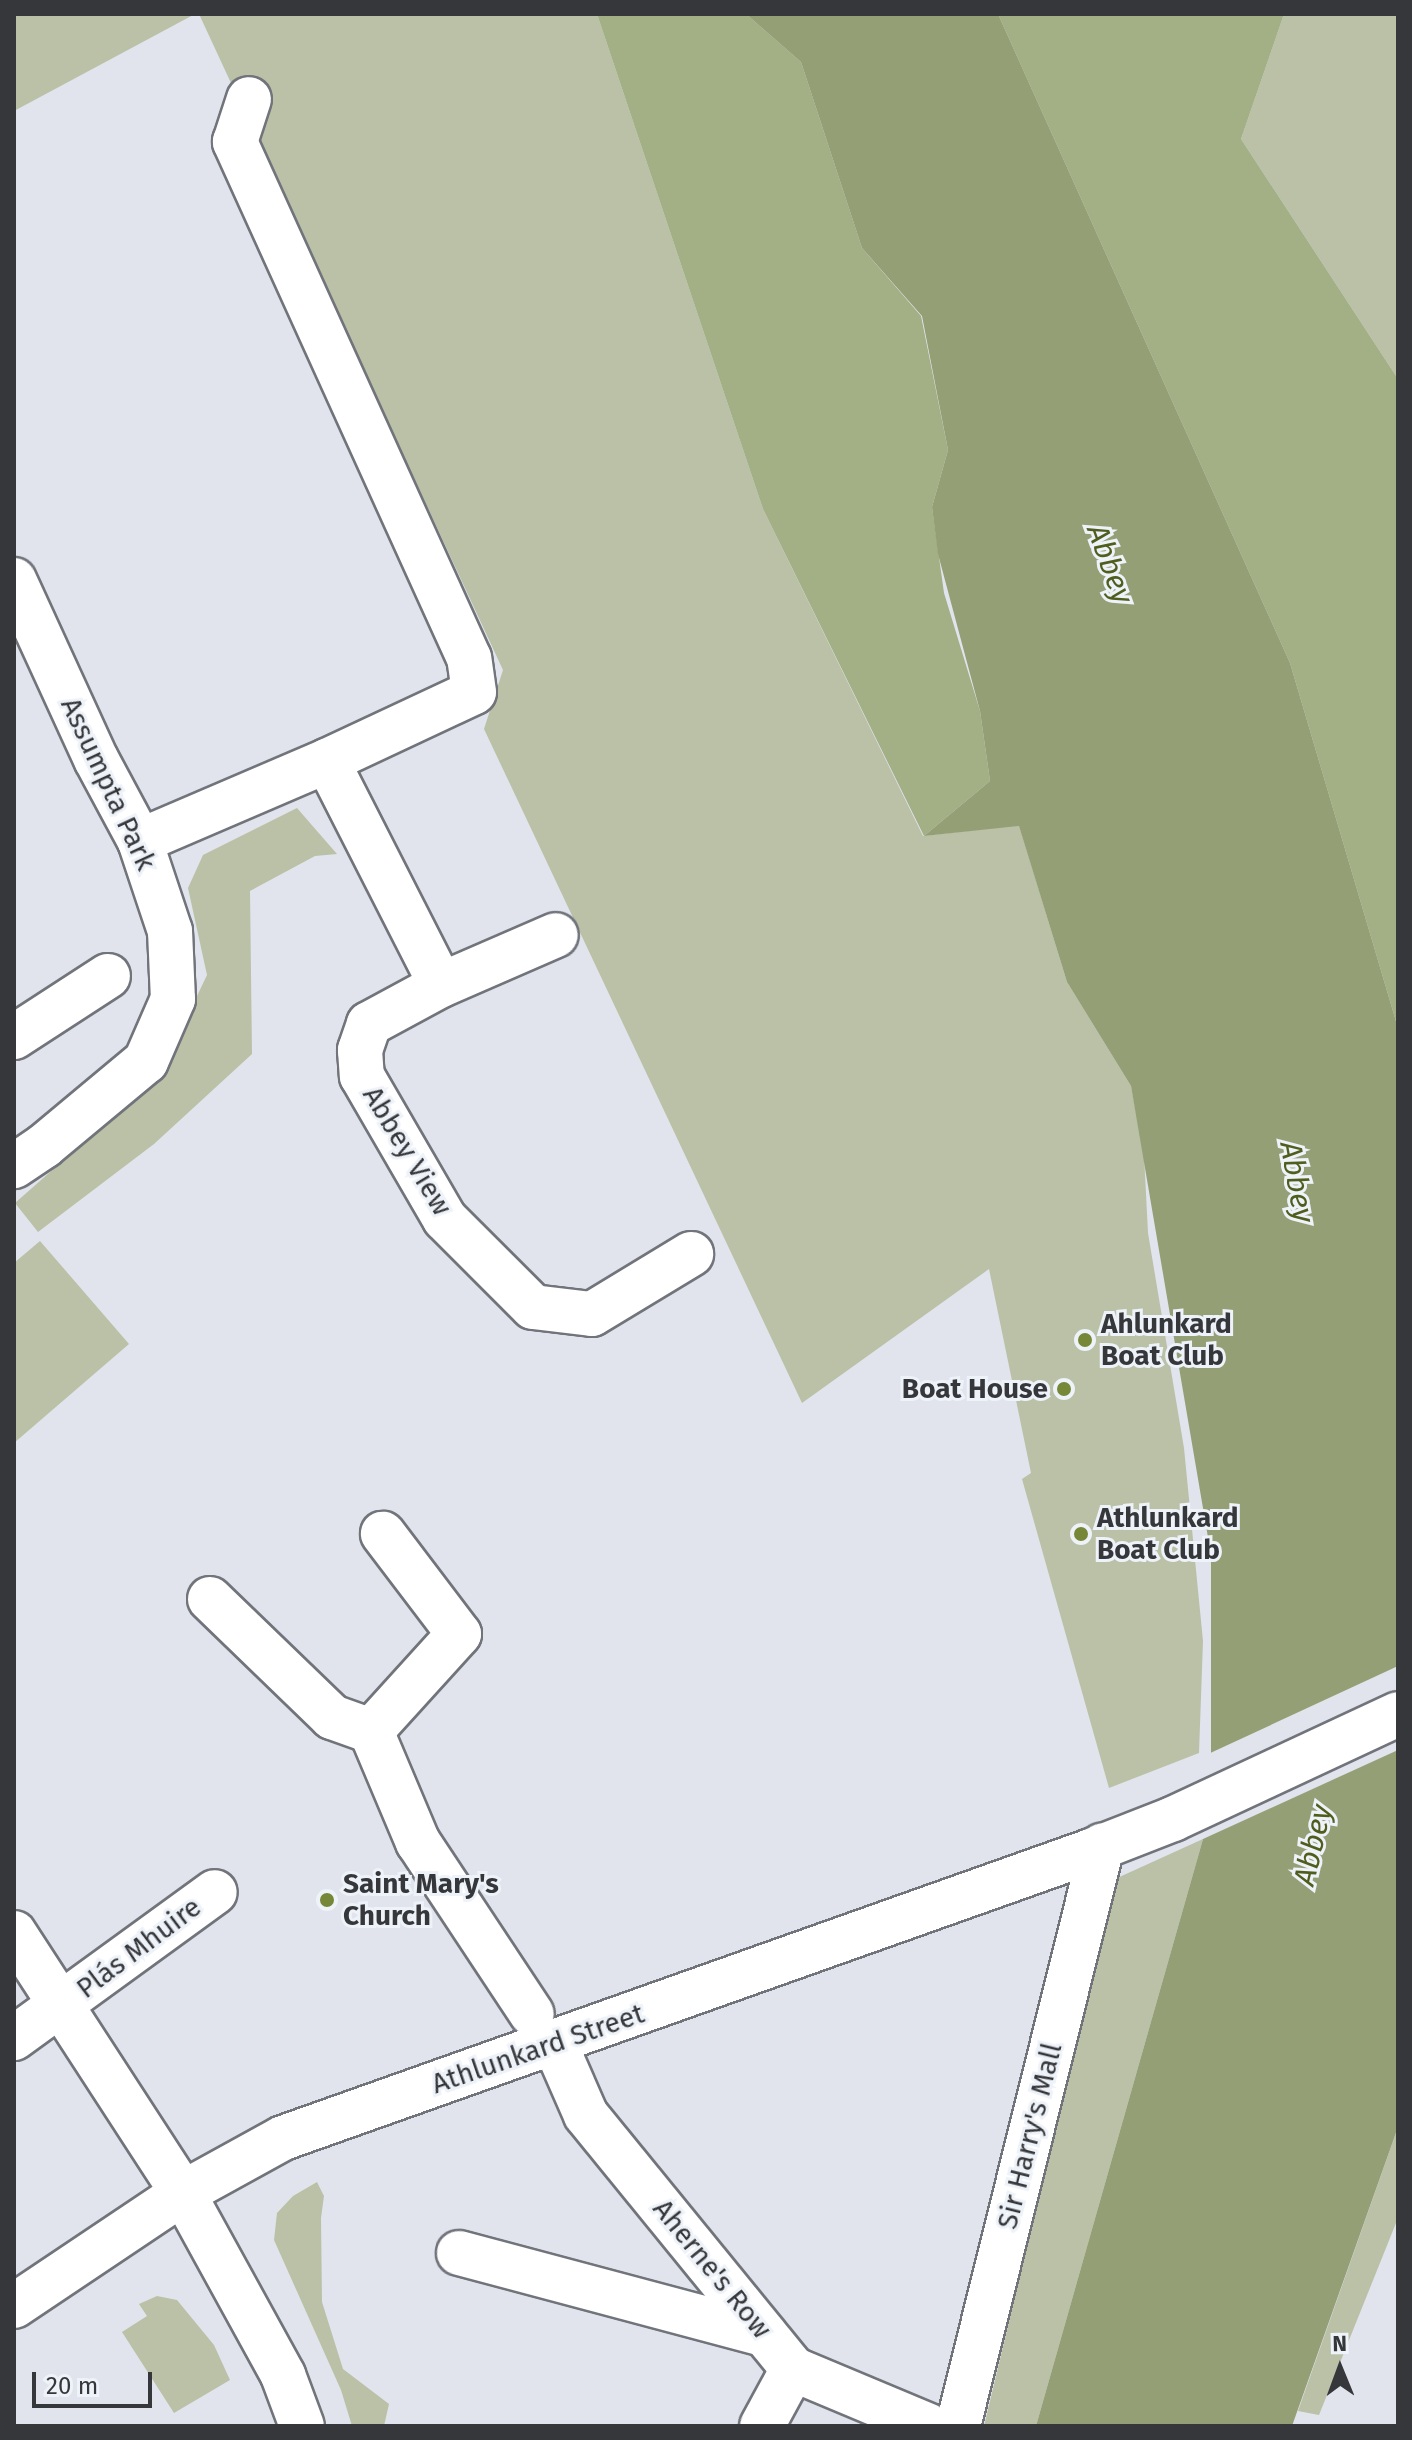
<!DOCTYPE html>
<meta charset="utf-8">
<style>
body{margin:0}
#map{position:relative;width:1412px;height:2440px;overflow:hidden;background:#e1e4ec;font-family:"Fira Sans",sans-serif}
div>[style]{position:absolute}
.green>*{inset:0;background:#bac1a7}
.forest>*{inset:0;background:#a3af85}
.water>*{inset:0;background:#949f76}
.pier>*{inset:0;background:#e1e4ec}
.roads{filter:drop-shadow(2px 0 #71747b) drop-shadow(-2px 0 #71747b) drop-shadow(0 2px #71747b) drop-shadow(0 -2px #71747b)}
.minor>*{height:44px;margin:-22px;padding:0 22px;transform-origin:22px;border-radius:22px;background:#fff}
.major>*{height:44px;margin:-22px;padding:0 22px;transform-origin:22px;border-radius:22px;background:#fff}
.dots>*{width:22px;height:22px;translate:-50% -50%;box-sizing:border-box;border:4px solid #eef2f9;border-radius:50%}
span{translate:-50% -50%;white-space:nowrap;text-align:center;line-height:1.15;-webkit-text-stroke:6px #eef2f9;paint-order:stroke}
.street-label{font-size:28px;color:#36373a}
.poi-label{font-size:28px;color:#36373a;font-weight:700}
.left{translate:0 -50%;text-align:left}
.right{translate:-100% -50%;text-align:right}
.water-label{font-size:30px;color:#505e1d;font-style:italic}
.frame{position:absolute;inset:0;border:16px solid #36373a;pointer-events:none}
.north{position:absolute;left:1300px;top:2328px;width:80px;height:80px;-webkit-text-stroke:6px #eef2f9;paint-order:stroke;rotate:359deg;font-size:22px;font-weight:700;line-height:32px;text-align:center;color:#36373a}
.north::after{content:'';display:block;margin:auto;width:28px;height:36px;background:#36373a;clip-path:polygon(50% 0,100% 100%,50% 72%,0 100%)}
.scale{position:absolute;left:32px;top:2372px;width:120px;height:36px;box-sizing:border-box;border:4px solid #36373a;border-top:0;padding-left:10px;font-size:24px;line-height:28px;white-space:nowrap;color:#36373a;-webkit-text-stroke:6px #eef2f9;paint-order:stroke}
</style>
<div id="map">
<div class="green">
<div style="clip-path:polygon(14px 14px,195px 14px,14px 111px)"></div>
<div style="clip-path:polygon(199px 14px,597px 14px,763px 509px,923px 836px,1019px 825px,1067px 982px,1131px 1086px,1144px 1155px,1148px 1233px,1184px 1448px,1203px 1641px,1199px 1753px,1109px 1788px,1022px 1479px,1031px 1473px,989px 1269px,802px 1403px,484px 729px,503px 670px)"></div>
<div style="clip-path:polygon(1284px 14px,1398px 14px,1398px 379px,1241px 139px)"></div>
<div style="clip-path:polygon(297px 808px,337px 854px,315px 856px,250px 891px,252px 1054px,154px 1144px,38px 1232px,15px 1203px,159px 1076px,207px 975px,188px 888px,203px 855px)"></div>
<div style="clip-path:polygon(40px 1241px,129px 1344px,14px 1443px,14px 1263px)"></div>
<div style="clip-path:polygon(1203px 1839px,1036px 2426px,984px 2426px,1115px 1879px)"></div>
<div style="clip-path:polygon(1398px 2127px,1398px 2218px,1319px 2415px,1298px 2411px)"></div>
<div style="clip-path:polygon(317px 2182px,324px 2196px,321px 2218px,322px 2302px,343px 2369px,389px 2404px,384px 2426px,352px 2426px,341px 2390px,274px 2240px,277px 2213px,293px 2196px)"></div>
<div style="clip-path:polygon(157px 2296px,177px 2300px,214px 2345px,230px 2380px,174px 2413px,122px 2332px,147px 2316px,139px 2304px)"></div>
</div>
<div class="forest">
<div style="clip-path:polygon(597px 14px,746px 14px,801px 62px,862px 248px,921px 316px,948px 450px,932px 507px,944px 593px,980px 711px,990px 781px,924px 836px,763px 509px)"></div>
<div style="clip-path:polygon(998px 14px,1284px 14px,1241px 139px,1398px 379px,1398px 1028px,1290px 663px)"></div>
</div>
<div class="water">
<div style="clip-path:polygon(746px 14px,998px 14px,1290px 663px,1398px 1028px,1398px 2127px,1292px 2426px,1036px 2426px,1203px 1839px,1211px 1753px,1211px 1555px,1131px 1086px,1067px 982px,1019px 826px,924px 836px,990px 781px,980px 711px,938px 554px,932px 507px,948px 450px,922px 316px,862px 248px,801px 62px)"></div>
</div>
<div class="pier">
<div style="clip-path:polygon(1398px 1666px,1398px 1750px,1203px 1839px,1200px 1826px,1206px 1755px)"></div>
</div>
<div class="roads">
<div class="minor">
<div style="left:14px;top:580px;width:197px;rotate:65.4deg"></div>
<div style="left:96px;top:759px;width:93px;rotate:61.8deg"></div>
<div style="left:140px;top:841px;width:95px;rotate:71.6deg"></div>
<div style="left:170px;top:931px;width:68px;rotate:87.5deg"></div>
<div style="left:173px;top:999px;width:68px;rotate:113.5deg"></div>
<div style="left:146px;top:1061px;width:133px;rotate:140.2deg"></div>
<div style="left:44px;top:1146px;width:36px;rotate:146deg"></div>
<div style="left:327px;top:761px;width:251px;rotate:63deg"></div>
<div style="left:441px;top:985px;width:82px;rotate:151.6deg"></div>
<div style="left:369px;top:1024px;width:28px;rotate:109deg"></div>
<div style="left:360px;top:1050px;width:26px;rotate:86deg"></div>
<div style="left:362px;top:1076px;width:165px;rotate:59.9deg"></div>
<div style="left:445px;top:1219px;width:124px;rotate:45deg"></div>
<div style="left:533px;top:1307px;width:59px;rotate:6.8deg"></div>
<div style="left:592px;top:1314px;width:116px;rotate:-31.2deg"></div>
<div style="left:140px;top:841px;width:203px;rotate:-23.2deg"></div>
<div style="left:327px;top:761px;width:162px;rotate:-25.1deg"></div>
<div style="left:474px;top:692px;width:34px;rotate:-98deg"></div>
<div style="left:469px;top:658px;width:567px;rotate:-114.39deg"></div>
<div style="left:235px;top:142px;width:45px;rotate:-72deg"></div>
<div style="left:441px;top:985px;width:125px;rotate:-23.5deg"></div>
<div style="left:14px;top:1037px;width:112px;rotate:-33deg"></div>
<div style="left:210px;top:1599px;width:170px;rotate:44deg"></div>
<div style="left:332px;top:1717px;width:41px;rotate:19.7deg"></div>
<div style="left:371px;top:1731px;width:121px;rotate:67.1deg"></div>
<div style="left:418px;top:1842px;width:206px;rotate:56.5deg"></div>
<div style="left:371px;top:1731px;width:131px;rotate:-47.8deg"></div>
<div style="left:459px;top:1634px;width:126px;rotate:-127.2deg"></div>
<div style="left:14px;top:2038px;width:248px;rotate:-36deg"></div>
<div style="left:555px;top:2044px;width:77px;rotate:66.4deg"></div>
<div style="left:586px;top:2115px;width:328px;rotate:50.8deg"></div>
<div style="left:793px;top:2369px;width:147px;rotate:22.7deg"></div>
<div style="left:459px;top:2253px;width:316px;rotate:14.9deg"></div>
<div style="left:762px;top:2426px;width:65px;rotate:-61.5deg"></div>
<div style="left:958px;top:2426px;width:598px;rotate:-76.06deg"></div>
</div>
<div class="major">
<div style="left:14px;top:1933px;width:310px;rotate:57deg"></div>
<div style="left:183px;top:2193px;width:208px;rotate:61.2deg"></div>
<div style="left:283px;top:2375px;width:54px;rotate:69.6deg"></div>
<div style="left:14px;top:2306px;width:203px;rotate:-33.8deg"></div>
<div style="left:183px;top:2193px;width:114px;rotate:-28.8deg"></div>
<div style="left:283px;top:2138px;width:857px;rotate:-19.55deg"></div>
<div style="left:1091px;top:1851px;width:88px;rotate:-21.3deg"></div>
<div style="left:1173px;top:1819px;width:248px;rotate:-25deg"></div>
</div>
</div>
<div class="dots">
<div style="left:1085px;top:1340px;background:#768837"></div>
<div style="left:1064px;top:1389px;background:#768837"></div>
<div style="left:1081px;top:1534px;background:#768837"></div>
<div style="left:327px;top:1900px;background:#768837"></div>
</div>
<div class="street-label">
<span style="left:108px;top:784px;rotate:65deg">Assumpta Park</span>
<span style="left:407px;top:1151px;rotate:59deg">Abbey View</span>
<span style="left:139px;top:1948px;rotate:-37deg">Plás Mhuire</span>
<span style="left:538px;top:2049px;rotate:-19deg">Athlunkard Street</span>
<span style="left:1030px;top:2136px;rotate:-76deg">Sir Harry's Mall</span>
<span style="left:712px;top:2269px;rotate:51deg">Aherne's Row</span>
</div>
<div class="poi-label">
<span class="left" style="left:1101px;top:1340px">Ahlunkard<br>Boat Club</span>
<span class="right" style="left:1048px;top:1389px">Boat House</span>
<span class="left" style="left:1097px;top:1534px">Athlunkard<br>Boat Club</span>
<span class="left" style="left:343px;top:1900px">Saint Mary's<br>Church</span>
</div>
<div class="water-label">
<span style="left:1110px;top:564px;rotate:70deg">Abbey</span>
<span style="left:1297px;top:1182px;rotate:80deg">Abbey</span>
<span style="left:1313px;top:1845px;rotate:-77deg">Abbey</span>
</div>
<div class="frame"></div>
<div class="north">N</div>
<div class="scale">20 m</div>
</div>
